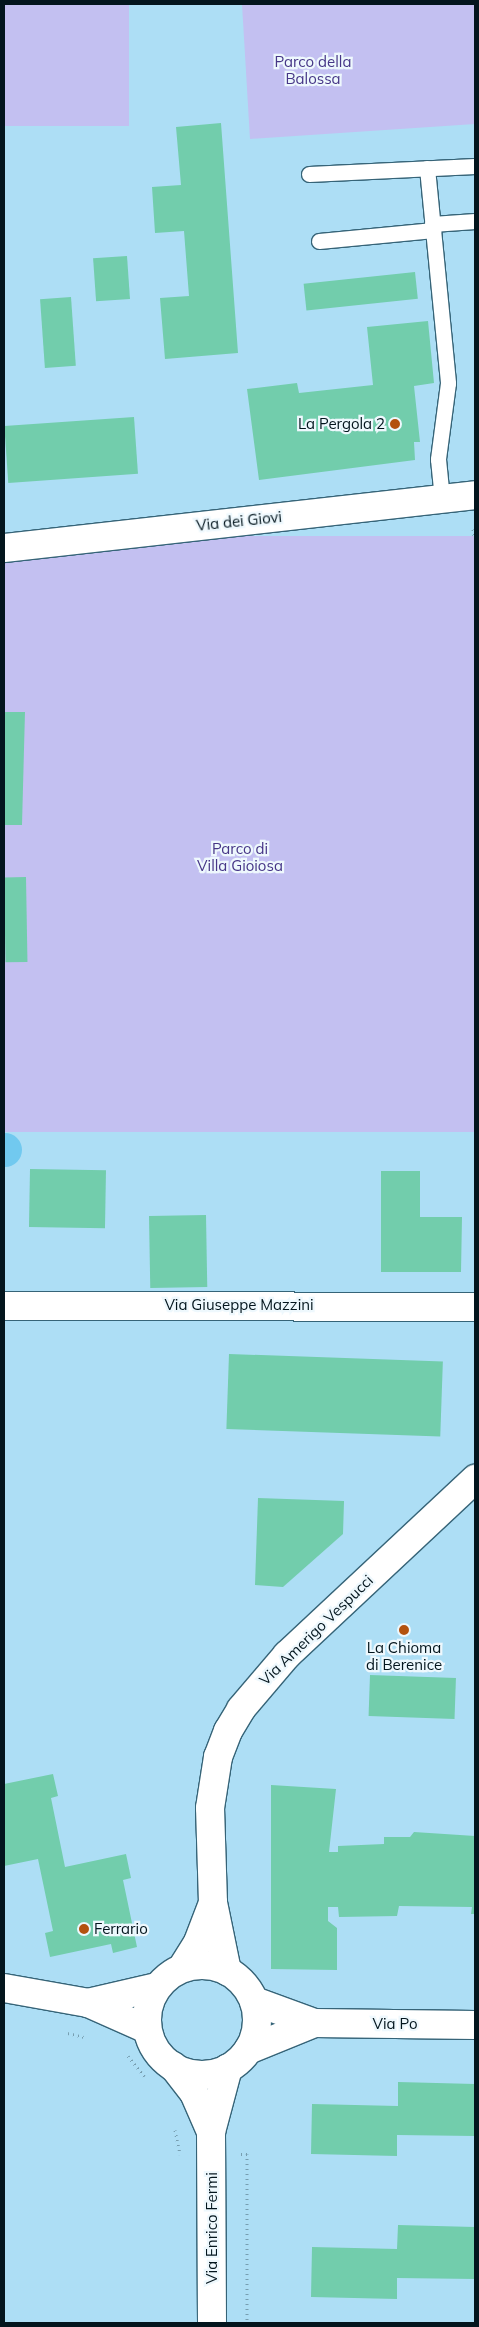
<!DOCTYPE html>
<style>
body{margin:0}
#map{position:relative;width:479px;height:2327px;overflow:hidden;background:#addef5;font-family:Mulish,sans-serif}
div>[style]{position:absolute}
.green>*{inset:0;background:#c3c0f1;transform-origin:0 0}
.canal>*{height:34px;margin:-17px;padding:0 17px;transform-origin:17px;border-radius:17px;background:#71c9ef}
.building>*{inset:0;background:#72cdac;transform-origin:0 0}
.path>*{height:3px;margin-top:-1.5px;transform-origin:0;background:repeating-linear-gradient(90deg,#779eb0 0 1px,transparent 0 5px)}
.roads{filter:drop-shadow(1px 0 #366478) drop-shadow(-1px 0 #366478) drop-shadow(0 1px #366478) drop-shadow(0 -1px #366478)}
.service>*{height:15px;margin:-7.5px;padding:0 7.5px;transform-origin:7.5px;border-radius:7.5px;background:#fff}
.minor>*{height:28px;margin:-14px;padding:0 14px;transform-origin:14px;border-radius:14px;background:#fff}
.tertiary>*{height:28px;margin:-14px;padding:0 14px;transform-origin:14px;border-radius:14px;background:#fff}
.tertiary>.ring{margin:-14px;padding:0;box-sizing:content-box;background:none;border:28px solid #fff;border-radius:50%}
.secondary>*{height:28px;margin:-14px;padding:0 14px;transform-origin:14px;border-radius:14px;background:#fff}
.dots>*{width:14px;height:14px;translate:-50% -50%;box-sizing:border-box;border:2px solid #eef8fd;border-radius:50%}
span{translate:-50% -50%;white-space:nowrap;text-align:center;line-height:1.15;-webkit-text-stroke:4.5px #eef8fd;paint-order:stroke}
.park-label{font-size:15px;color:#463687}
.poi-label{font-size:15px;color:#03151d}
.right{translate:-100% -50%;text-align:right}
.left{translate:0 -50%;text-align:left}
.street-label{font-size:15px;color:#03151d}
.frame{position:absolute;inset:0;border:5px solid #03151d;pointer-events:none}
</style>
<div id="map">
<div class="green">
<div style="left:4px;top:4px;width:125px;height:122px"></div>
<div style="clip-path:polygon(242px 4px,475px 4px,475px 124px,250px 139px)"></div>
<div style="left:475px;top:536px;width:596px;height:473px;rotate:90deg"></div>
</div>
<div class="canal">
<div style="left:4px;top:1150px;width:1px"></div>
</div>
<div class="building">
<div style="clip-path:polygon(221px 123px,238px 353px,165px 359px,160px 298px,189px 296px,184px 231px,155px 233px,152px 187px,181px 185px,176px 127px)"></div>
<div style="left:127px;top:256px;width:43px;height:34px;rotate:86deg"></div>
<div style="left:415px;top:272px;width:27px;height:112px;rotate:84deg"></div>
<div style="left:71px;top:297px;width:69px;height:31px;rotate:86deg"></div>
<div style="clip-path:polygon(428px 321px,434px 383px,414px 386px,420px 442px,414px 442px,415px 460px,259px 480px,247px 389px,297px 383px,299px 393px,373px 385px,367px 327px)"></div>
<div style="left:134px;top:417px;width:57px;height:130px;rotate:86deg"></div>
<div style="clip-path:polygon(4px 712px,25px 712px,22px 825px,4px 825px)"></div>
<div style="left:26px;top:877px;width:85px;height:22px;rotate:89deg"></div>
<div style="left:30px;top:1169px;width:76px;height:58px;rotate:1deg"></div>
<div style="clip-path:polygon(381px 1171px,420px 1171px,420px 1217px,462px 1217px,461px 1272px,381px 1272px)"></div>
<div style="left:206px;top:1215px;width:72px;height:57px;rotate:89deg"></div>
<div style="left:229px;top:1354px;width:214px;height:75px;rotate:2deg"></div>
<div style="clip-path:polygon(258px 1498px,344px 1501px,343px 1534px,283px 1587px,255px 1585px)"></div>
<div style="left:370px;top:1675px;width:86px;height:41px;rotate:2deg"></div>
<div style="clip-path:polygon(53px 1774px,58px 1796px,51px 1798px,65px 1867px,126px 1854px,131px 1878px,123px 1880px,137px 1947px,113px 1953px,111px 1944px,50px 1957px,45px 1933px,53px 1931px,38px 1859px,4px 1866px,4px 1784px)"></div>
<div style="clip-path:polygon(271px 1785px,336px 1789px,329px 1852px,338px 1852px,338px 1846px,384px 1844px,384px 1837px,410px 1837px,414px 1832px,475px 1836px,475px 1914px,471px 1914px,472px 1907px,399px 1906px,397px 1916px,339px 1917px,338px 1907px,328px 1907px,328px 1921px,337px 1928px,337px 1970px,271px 1969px)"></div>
<div style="clip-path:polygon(398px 2082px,475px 2084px,475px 2136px,397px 2135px,397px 2156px,311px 2154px,312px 2104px,398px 2106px)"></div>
<div style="clip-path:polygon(398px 2225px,475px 2227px,475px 2279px,397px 2278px,397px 2299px,311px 2297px,312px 2247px,397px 2249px)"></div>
</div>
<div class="path">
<div style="left:473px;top:529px;width:7px;rotate:82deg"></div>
<div style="left:68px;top:2033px;width:16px;rotate:14deg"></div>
<div style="left:128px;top:2056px;width:26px;rotate:51deg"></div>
<div style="left:175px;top:2130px;width:25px;rotate:78deg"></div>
<div style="left:241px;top:2154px;width:6px"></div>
<div style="left:247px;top:2154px;width:169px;rotate:90deg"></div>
</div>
<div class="roads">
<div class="service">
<div style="left:427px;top:168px;width:216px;rotate:84.4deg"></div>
<div style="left:448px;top:383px;width:77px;rotate:97.5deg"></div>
<div style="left:438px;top:459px;width:40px;rotate:84.3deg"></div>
<div style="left:309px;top:174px;width:166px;rotate:-2.8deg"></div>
<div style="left:432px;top:224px;width:43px;rotate:-4deg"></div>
<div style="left:319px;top:241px;width:115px;rotate:-5.5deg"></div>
</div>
<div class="minor">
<div style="left:4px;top:1306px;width:471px;rotate:0.1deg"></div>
<div style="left:182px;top:1968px;width:31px;rotate:-58deg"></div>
<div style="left:198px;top:1942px;width:42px;rotate:-69deg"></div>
<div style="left:227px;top:1971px;width:69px;rotate:-101.6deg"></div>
<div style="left:213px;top:1903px;width:95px;rotate:-91.8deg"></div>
<div style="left:210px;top:1808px;width:52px;rotate:-81.1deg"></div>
<div style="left:218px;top:1757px;width:28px;rotate:-69deg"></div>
<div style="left:228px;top:1731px;width:26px;rotate:-59deg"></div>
<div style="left:241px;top:1709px;width:71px;rotate:-49.6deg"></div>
<div style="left:287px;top:1655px;width:258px;rotate:-43.1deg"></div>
<div style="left:4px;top:1988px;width:85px;rotate:10.1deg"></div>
<div style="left:88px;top:2003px;width:64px;rotate:23.8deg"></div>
<div style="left:254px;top:2001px;width:64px;rotate:20.1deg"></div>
<div style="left:314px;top:2023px;width:161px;rotate:0.7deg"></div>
<div style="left:88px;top:2003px;width:71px;rotate:-13.1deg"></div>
<div style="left:248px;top:2050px;width:71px;rotate:-22.2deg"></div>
</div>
<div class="tertiary">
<div class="ring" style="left:147px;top:1965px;width:82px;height:82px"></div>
<div style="left:173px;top:2066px;width:34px;rotate:52deg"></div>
<div style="left:194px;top:2093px;width:43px;rotate:66.4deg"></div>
<div style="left:212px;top:2323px;width:191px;rotate:-90.3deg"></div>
<div style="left:211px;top:2132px;width:66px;rotate:-75.1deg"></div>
</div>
<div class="secondary">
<div style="left:4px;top:548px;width:474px;rotate:-6.4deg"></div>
</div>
</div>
<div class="dots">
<div style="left:395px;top:424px;background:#b3520f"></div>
<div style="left:404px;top:1630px;background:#b3520f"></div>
<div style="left:84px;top:1929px;background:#b3520f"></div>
</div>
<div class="park-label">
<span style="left:313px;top:70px">Parco della<br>Balossa</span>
<span style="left:240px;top:857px">Parco di<br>Villa Gioiosa</span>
</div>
<div class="poi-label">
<span class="right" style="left:385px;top:424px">La Pergola 2</span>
<span style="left:404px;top:1656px">La Chioma<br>di Berenice</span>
<span class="left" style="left:94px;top:1929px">Ferrario</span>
</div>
<div class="street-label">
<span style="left:239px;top:521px;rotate:-6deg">Via dei Giovi</span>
<span style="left:239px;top:1305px">Via Giuseppe Mazzini</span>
<span style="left:316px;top:1630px;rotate:-44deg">Via Amerigo Vespucci</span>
<span style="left:395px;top:2024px">Via Po</span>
<span style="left:212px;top:2228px;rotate:-90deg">Via Enrico Fermi</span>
</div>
<div class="frame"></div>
</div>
